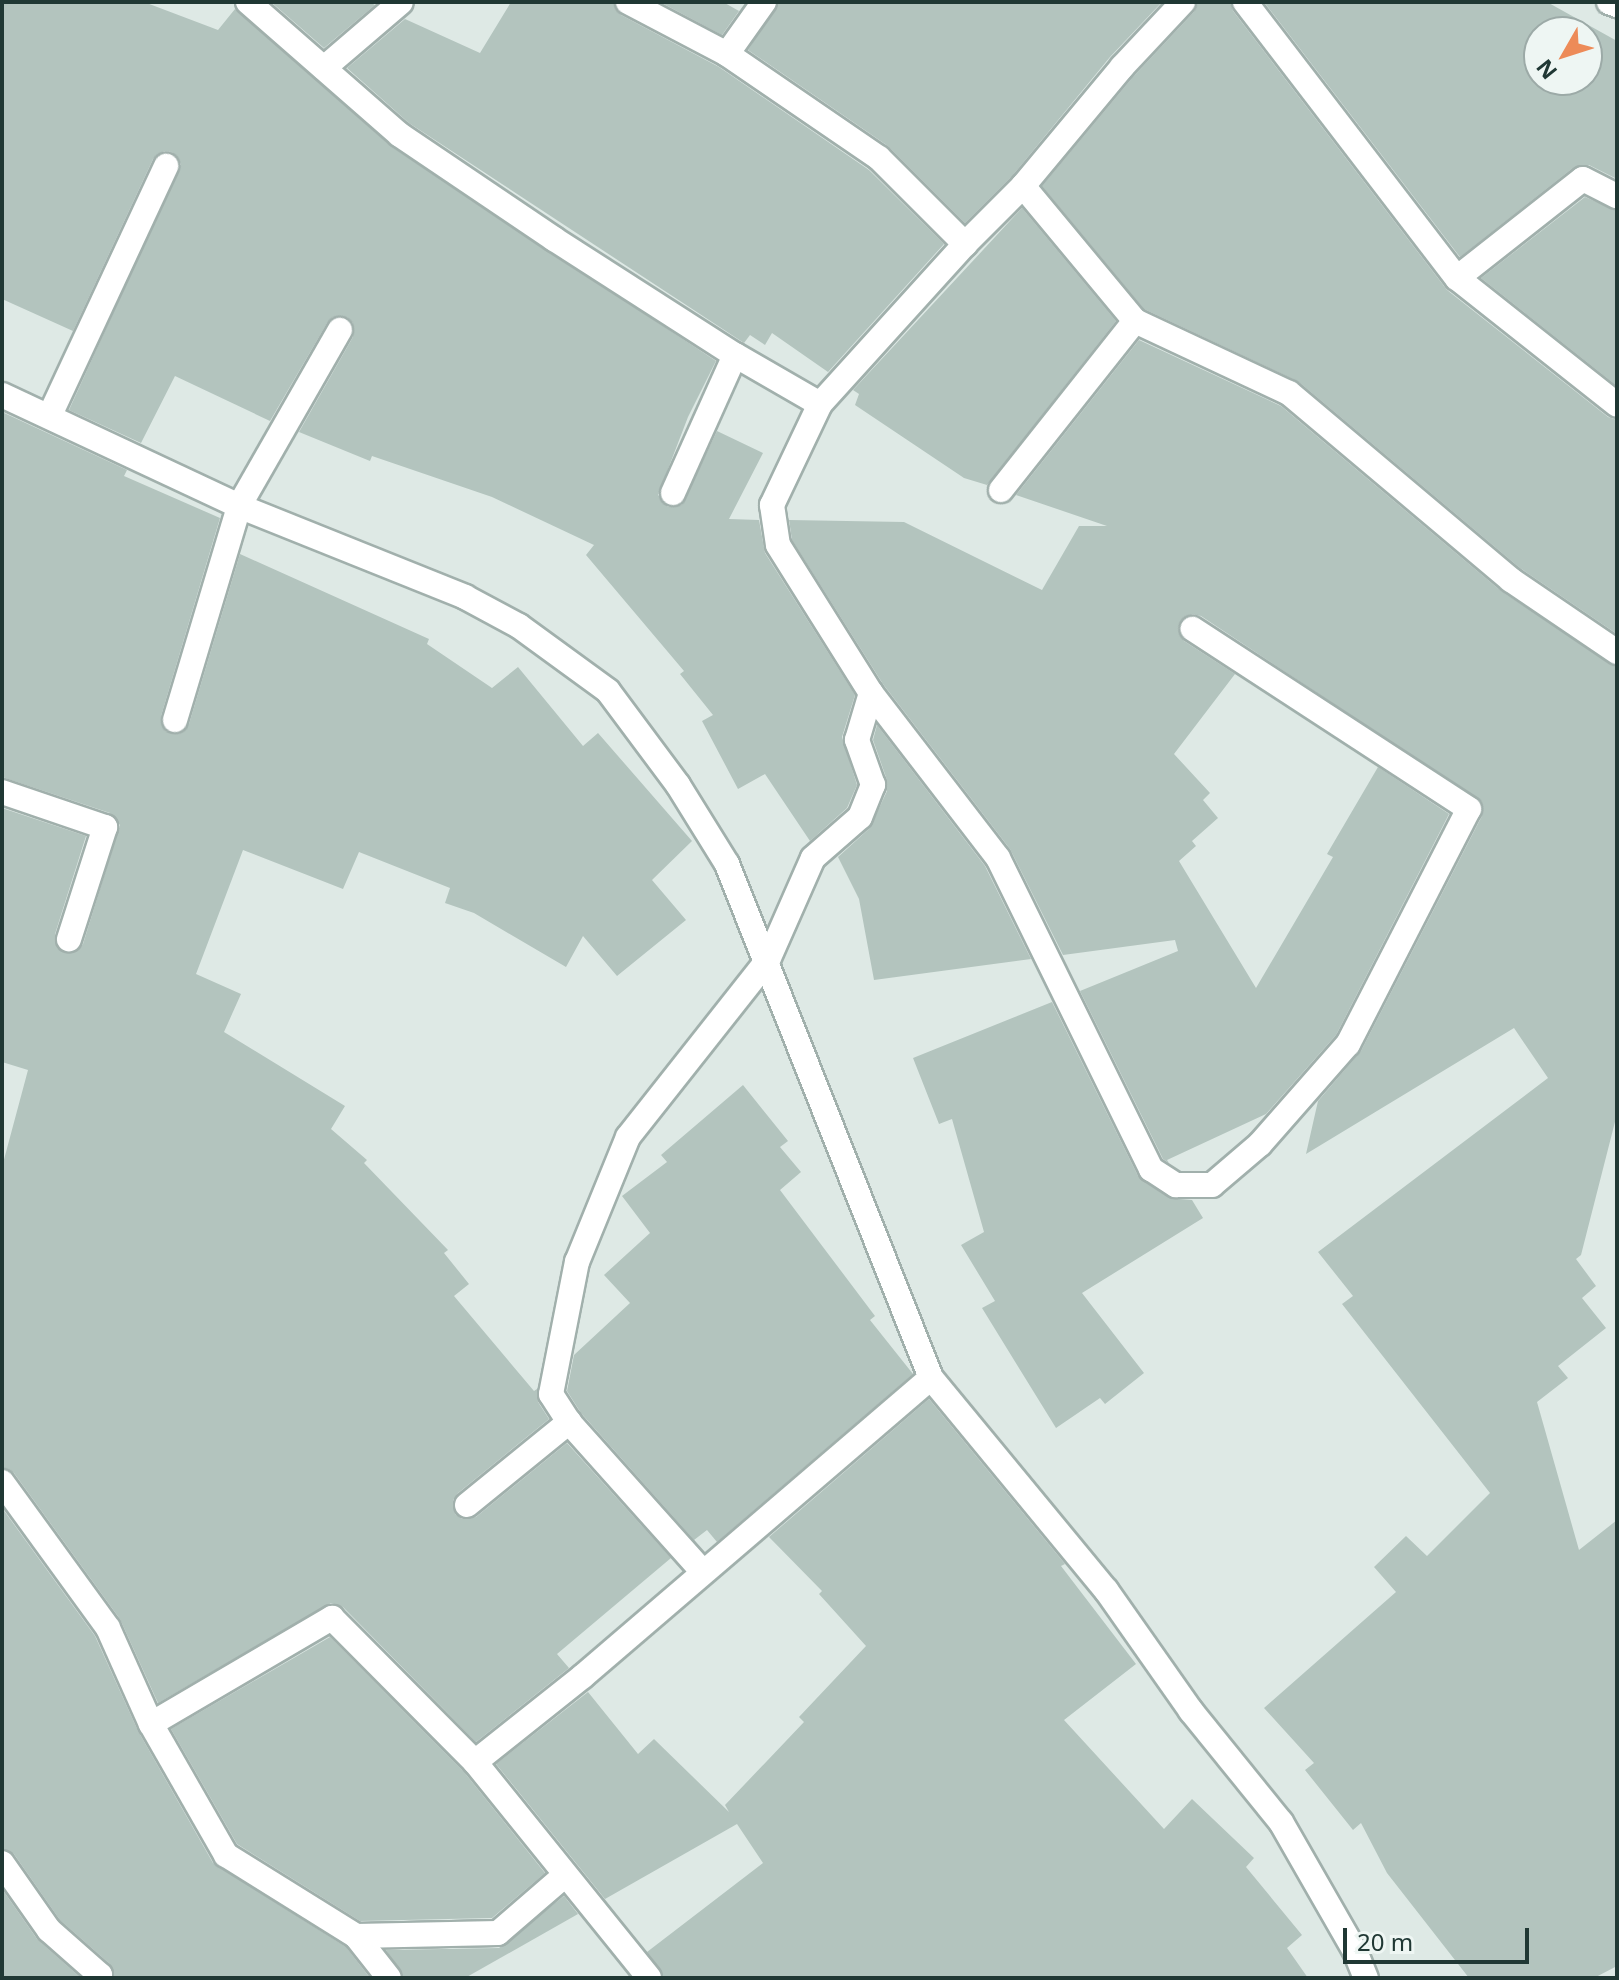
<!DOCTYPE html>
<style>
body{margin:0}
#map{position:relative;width:1619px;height:1980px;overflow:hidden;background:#dee9e5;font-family:"Noto Sans",sans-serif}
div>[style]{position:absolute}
.building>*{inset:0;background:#b3c4be}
.roads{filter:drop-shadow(2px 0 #a1b0ac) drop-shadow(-2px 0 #a1b0ac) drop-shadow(0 2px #a1b0ac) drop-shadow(0 -2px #a1b0ac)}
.minor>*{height:24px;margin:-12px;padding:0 12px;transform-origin:12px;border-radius:12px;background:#fff}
span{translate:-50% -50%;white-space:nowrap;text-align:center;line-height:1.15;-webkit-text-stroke:7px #eef6f3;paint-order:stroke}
.frame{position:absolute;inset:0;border:4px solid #203834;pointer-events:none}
.north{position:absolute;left:1523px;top:16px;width:80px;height:80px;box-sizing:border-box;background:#eef6f3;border:2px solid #9caaa7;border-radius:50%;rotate:231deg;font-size:22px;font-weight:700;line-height:32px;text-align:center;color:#203834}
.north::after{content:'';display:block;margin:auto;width:28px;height:36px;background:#ed8b58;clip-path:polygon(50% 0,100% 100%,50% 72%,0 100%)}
.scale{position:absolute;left:1343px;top:1928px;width:186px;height:36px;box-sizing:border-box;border:4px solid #203834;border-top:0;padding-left:10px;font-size:24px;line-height:28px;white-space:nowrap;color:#203834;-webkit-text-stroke:6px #eef6f3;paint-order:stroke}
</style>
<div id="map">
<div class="building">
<div style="clip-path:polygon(2px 2px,144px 2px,218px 30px,235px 9px,392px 147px,716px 361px,688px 417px,658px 495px,668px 507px,682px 505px,717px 431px,763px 453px,729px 519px,759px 520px,765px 553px,855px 695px,842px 737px,857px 785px,847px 808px,810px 841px,765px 774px,738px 789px,702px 721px,713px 715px,680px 674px,684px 671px,586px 555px,594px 545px,492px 497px,372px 456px,370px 461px,299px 432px,353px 337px,353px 323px,347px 317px,333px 317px,327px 323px,270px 421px,175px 376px,141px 443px,69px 410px,181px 164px,172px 152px,164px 151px,153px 159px,73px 331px,2px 299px)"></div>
<div style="clip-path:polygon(271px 2px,369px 2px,375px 5px,324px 48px)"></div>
<div style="clip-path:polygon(511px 2px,613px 2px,621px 15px,719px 67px,869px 170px,944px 244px,828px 372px,772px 333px,765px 345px,750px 335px,744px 343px,409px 123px,347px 68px,405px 19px,480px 53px)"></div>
<div style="clip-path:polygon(660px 2px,723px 2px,739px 11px,722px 35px)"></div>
<div style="clip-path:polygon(779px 2px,1162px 2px,1110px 57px,1012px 176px,965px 223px,888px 146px,748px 50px)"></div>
<div style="clip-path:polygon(1198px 2px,1230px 2px,1233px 11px,1447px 290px,1608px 417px,1617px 420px,1617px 634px,1520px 568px,1299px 382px,1144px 309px,1042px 186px,1133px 77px,1194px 12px)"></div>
<div style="clip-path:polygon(evenodd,1264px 2px,1547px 2px,1617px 41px,1617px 179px,1589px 165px,1574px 167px,1460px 257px,1264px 2px,1539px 32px,1587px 32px,1587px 80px,1539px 80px,1539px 32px)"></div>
<div style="clip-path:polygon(1585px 197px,1617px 211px,1617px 386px,1481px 278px)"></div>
<div style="clip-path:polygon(1022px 208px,1116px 321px,987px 485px,964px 478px,855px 405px,859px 394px,853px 390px)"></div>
<div style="clip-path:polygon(1139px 340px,1281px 406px,1501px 591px,1617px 667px,1617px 1114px,1581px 1255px,1576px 1259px,1596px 1286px,1582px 1298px,1606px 1328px,1558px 1366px,1568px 1378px,1537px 1402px,1579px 1550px,1617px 1520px,1617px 1966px,1594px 1978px,1469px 1978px,1387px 1873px,1361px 1823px,1353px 1830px,1305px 1770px,1314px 1763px,1264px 1708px,1396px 1592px,1374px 1567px,1406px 1536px,1427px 1556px,1490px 1493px,1342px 1304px,1353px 1296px,1318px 1252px,1548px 1078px,1514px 1028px,1306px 1154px,1318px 1101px,1361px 1051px,1482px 816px,1482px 802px,1201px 616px,1193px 614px,1181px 620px,1178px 629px,1184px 641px,1235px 674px,1174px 754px,1210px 793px,1203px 800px,1218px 818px,1192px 841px,1196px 846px,1179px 861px,1256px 988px,1333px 857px,1327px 854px,1378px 767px,1449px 814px,1336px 1035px,1266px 1114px,1167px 1160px,1169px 1163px,1163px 1159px,1080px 991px,1178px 951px,1175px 940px,1063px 955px,1010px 849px,883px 684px,792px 540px,789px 520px,904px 522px,1042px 590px,1079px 526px,1107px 526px,1016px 495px)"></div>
<div style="clip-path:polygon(2px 412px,127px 470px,124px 476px,220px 518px,161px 716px,165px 731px,179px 734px,189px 724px,240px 554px,429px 639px,427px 644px,492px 688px,518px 667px,583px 746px,598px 733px,692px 841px,652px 880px,686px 920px,617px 976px,583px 936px,566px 967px,474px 913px,445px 903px,450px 888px,359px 852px,343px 889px,243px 850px,196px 974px,241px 994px,224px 1032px,345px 1106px,331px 1129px,367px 1160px,364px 1163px,448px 1250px,444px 1253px,469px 1284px,454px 1296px,534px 1391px,537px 1389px,538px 1402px,549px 1419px,458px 1493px,453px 1500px,455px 1514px,462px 1519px,476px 1517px,567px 1443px,671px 1558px,557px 1654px,569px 1668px,476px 1742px,343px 1607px,331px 1603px,158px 1703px,120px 1619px,14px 1473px,2px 1467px,2px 1167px,28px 1070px,2px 1062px,2px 808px,86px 836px,55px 934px,57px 948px,65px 953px,78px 951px,83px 944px,120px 825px,110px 813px,2px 777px)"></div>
<div style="clip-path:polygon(877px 725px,985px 866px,1031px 959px,874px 980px,859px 899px,838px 857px,870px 828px,887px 791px,887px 780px,873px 740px)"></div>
<div style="clip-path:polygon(1052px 1002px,1138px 1176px,1169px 1198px,1192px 1200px,1203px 1218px,1082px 1293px,1144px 1373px,1105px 1404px,1100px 1398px,1056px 1428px,982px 1308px,995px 1301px,961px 1245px,984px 1232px,952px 1119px,939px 1124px,913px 1058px)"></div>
<div style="clip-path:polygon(743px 1085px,788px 1141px,780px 1147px,801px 1172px,780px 1190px,875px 1316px,870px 1320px,913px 1374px,717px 1542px,707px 1530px,694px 1540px,581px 1413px,567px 1391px,574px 1355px,630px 1303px,604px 1275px,650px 1233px,622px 1196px,667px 1162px,661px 1155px)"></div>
<div style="clip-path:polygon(929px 1399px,1065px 1564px,1061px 1566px,1136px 1664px,1064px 1720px,1164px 1829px,1192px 1799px,1254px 1858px,1246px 1867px,1302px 1935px,1287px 1948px,1308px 1978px,664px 1978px,647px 1952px,763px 1863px,737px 1824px,605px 1899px,496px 1764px,588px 1692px,638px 1754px,654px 1739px,729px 1812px,725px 1805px,804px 1722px,799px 1717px,866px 1646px,819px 1594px,822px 1591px,769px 1537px)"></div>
<div style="clip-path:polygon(2px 1508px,95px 1636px,138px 1731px,213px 1863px,346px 1947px,370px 1978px,114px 1978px,110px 1964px,60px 1920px,14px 1854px,2px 1848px)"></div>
<div style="clip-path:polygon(330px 1637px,464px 1772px,545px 1873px,492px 1918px,360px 1921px,237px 1844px,171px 1729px)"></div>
<div style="clip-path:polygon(2px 1889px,37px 1939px,81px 1978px,2px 1978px)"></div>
<div style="clip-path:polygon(564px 1896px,578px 1914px,465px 1978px,404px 1978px,386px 1950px,499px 1948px)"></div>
</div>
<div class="roads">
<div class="minor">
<div style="left:248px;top:2px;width:202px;rotate:41.2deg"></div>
<div style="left:400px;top:135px;width:186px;rotate:34deg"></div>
<div style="left:554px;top:239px;width:215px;rotate:32.7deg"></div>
<div style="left:735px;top:355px;width:98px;rotate:30deg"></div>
<div style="left:820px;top:404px;width:216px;rotate:-47.8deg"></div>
<div style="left:965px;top:244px;width:82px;rotate:-45deg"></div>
<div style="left:1023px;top:186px;width:155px;rotate:-50.2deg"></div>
<div style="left:1122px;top:67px;width:89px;rotate:-46.8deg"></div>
<div style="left:628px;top:2px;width:112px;rotate:27.7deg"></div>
<div style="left:727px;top:54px;width:184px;rotate:34.4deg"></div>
<div style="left:879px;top:158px;width:122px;rotate:45deg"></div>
<div style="left:1245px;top:2px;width:348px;rotate:52.5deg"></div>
<div style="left:1457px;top:278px;width:204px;rotate:38.4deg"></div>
<div style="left:1609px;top:2px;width:9px;rotate:21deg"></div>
<div style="left:727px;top:54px;width:64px;rotate:-54.6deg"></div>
<div style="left:324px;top:68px;width:101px;rotate:-40.6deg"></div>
<div style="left:1023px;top:186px;width:175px;rotate:50.3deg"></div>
<div style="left:1135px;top:321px;width:170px;rotate:25.1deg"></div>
<div style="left:1289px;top:393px;width:290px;rotate:40.1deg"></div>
<div style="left:1511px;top:580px;width:128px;rotate:34.2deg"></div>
<div style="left:1457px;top:278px;width:160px;rotate:-38.2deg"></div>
<div style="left:1583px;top:179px;width:38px;rotate:27deg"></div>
<div style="left:2px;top:395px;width:262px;rotate:25.1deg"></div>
<div style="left:239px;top:506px;width:244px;rotate:21.9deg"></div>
<div style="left:465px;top:597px;width:61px;rotate:28.2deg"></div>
<div style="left:519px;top:626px;width:110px;rotate:36.1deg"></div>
<div style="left:608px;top:691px;width:117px;rotate:53.3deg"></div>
<div style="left:678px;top:785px;width:93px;rotate:58.2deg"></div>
<div style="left:727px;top:864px;width:553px;rotate:68.35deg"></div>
<div style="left:931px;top:1378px;width:275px;rotate:50.5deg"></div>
<div style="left:1106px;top:1590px;width:148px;rotate:54.9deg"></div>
<div style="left:1191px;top:1711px;width:143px;rotate:51deg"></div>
<div style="left:1281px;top:1822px;width:149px;rotate:60.2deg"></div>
<div style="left:1355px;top:1951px;width:29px;rotate:68deg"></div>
<div style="left:820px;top:404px;width:112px;rotate:115.4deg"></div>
<div style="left:772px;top:505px;width:40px;rotate:81.5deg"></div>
<div style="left:778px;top:545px;width:175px;rotate:57.9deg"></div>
<div style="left:871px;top:693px;width:208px;rotate:52.4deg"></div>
<div style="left:998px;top:858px;width:347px;rotate:63.8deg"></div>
<div style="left:1151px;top:1169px;width:30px;rotate:33deg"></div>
<div style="left:1176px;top:1185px;width:36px"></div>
<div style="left:1212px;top:1185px;width:63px;rotate:-40.5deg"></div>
<div style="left:1260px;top:1144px;width:133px;rotate:-48.7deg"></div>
<div style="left:1348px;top:1044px;width:264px;rotate:-62.8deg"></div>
<div style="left:1469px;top:809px;width:330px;rotate:-146.9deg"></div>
<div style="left:50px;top:415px;width:275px;rotate:-65deg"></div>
<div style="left:1001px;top:490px;width:216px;rotate:-51.6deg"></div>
<div style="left:673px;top:493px;width:151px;rotate:-65.8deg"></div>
<div style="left:175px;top:720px;width:223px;rotate:-73.3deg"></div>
<div style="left:239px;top:506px;width:203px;rotate:-60.2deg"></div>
<div style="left:2px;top:792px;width:109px;rotate:18.8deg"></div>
<div style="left:105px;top:827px;width:118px;rotate:107.8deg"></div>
<div style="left:2px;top:1482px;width:180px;rotate:54deg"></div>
<div style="left:108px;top:1628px;width:105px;rotate:65.9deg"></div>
<div style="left:151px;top:1724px;width:151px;rotate:60.2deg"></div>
<div style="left:226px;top:1855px;width:153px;rotate:31.9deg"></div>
<div style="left:356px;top:1936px;width:142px;rotate:-1.2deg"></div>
<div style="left:498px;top:1933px;width:87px;rotate:-40.8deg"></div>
<div style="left:467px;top:1505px;width:132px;rotate:-39.1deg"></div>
<div style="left:703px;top:1572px;width:201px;rotate:-131.8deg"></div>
<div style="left:569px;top:1422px;width:33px;rotate:-123deg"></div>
<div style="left:551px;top:1394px;width:135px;rotate:-78.9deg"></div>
<div style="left:577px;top:1262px;width:135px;rotate:-67.8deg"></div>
<div style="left:628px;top:1137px;width:226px;rotate:-51.7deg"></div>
<div style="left:768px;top:960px;width:111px;rotate:-66.2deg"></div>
<div style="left:813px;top:858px;width:62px;rotate:-41.1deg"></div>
<div style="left:860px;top:817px;width:35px;rotate:-68deg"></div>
<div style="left:873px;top:785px;width:48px;rotate:-109.6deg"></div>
<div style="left:857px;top:740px;width:49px;rotate:-73.4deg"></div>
<div style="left:151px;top:1724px;width:210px;rotate:-30.4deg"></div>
<div style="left:332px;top:1618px;width:203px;rotate:45.2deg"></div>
<div style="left:475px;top:1762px;width:277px;rotate:51.1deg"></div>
<div style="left:475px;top:1762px;width:138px;rotate:-38.5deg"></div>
<div style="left:583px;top:1676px;width:458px;rotate:-40.6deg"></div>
<div style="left:2px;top:1863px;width:82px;rotate:55deg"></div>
<div style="left:49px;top:1930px;width:68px;rotate:41.4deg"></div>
<div style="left:100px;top:1975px;width:4px;rotate:124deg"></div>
<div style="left:356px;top:1936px;width:53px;rotate:51.8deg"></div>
</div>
</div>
<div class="frame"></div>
<div class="north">N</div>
<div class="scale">20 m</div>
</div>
